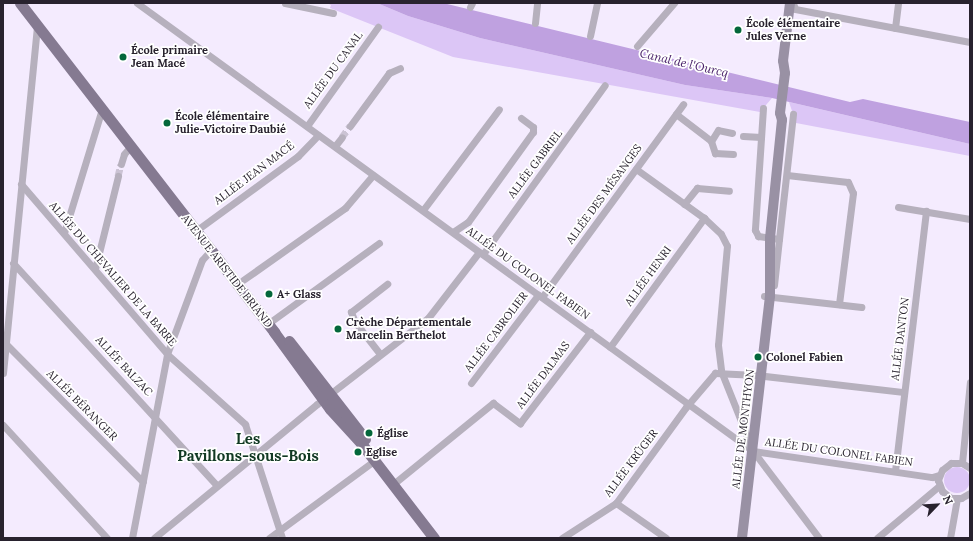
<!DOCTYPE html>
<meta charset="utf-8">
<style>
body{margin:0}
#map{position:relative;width:973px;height:541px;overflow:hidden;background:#f4ebfe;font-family:Lora,serif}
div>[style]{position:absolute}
.green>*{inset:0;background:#dcc6f6}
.round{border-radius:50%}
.water>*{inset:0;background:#bfa1e0}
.street-tunnel>*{height:7px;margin-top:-3.5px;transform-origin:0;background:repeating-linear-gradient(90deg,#cbc3d4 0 7px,transparent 0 10.5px)}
.street>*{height:7px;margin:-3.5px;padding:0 3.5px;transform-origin:3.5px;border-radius:3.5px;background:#b6b0bd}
.secondary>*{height:10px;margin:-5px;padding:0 5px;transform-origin:5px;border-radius:5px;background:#9991a4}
.primary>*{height:11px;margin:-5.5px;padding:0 5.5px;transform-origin:5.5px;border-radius:5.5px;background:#857a91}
.dots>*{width:11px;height:11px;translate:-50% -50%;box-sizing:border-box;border:2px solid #fff;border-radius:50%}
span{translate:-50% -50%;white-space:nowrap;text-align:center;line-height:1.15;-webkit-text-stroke:3.5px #fff;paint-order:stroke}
.poi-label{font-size:11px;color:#28222e;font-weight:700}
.left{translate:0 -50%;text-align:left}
.street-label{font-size:11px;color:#28222e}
.water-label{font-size:12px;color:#461e67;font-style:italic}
.district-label{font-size:15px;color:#113923;font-weight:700}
.frame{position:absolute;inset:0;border:4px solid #28222e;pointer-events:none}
.north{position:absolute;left:917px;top:485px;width:40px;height:40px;-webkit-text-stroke:3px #fff;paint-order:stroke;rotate:65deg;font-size:11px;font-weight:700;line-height:16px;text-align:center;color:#28222e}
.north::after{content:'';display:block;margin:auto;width:14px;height:18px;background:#28222e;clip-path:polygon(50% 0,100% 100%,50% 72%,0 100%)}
</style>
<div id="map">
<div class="green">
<div style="clip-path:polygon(327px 3px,377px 3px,408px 16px,480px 38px,685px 85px,772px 98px,760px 112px,453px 57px,330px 8px,331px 5px)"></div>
<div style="clip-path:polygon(789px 102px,970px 144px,970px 156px,796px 123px)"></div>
<div class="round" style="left:944px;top:467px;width:26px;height:26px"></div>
</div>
<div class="water">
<div style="clip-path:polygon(377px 3px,443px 3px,850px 102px,863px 99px,970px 122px,970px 144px,772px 98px,685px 85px,480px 38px,408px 16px)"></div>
</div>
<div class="street-tunnel">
<div style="left:342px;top:137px;width:14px;rotate:-54deg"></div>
<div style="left:118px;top:176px;width:12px;rotate:-76deg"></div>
</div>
<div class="street">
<div style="left:137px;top:3px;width:762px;rotate:36.03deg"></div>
<div style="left:753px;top:451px;width:181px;rotate:8.3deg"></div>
<div style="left:932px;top:477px;width:7px;rotate:-16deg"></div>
<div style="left:285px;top:3px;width:49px;rotate:11.8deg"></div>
<div style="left:793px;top:3px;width:6px;rotate:72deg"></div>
<div style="left:795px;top:9px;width:178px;rotate:10.7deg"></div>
<div style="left:470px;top:7px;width:4px;rotate:-63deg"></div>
<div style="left:535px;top:23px;width:20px;rotate:-84deg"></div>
<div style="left:895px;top:28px;width:25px;rotate:-83deg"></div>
<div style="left:590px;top:36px;width:34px;rotate:-78deg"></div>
<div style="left:637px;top:46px;width:57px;rotate:-49.3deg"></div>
<div style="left:763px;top:108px;width:122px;rotate:93.8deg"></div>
<div style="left:755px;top:230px;width:7px;rotate:63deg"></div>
<div style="left:758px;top:236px;width:21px;rotate:8deg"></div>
<div style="left:779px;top:239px;width:126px;rotate:-83.6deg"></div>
<div style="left:676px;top:114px;width:44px;rotate:37.6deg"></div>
<div style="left:307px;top:126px;width:122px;rotate:-54.4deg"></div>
<div style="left:350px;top:126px;width:66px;rotate:-53.7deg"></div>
<div style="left:389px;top:73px;width:12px;rotate:-24deg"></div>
<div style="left:732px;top:133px;width:14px;rotate:-168deg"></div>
<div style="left:718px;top:130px;width:13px;rotate:122deg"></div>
<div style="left:711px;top:141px;width:13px;rotate:72deg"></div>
<div style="left:715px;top:153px;width:18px;rotate:3deg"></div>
<div style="left:743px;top:136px;width:18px;rotate:3deg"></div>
<div style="left:335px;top:146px;width:11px;rotate:-52deg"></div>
<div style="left:121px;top:164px;width:10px;rotate:-73deg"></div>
<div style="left:124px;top:154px;width:11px;rotate:-49deg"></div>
<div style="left:636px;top:169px;width:84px;rotate:35.8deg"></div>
<div style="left:704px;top:218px;width:23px;rotate:43deg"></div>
<div style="left:721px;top:234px;width:13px;rotate:63deg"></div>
<div style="left:727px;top:246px;width:99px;rotate:95.2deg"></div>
<div style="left:718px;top:345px;width:26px;rotate:83deg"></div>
<div style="left:721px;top:371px;width:86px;rotate:68.2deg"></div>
<div style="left:753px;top:451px;width:109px;rotate:52.8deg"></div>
<div style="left:787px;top:175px;width:61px;rotate:6.5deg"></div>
<div style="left:848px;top:182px;width:12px;rotate:66deg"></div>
<div style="left:853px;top:193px;width:112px;rotate:97.2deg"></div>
<div style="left:21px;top:184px;width:224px;rotate:49.3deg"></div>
<div style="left:167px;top:354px;width:105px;rotate:41.9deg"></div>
<div style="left:245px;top:424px;width:120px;rotate:72deg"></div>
<div style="left:684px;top:204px;width:21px;rotate:-51deg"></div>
<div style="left:697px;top:188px;width:32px;rotate:5deg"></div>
<div style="left:898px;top:207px;width:73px;rotate:9.5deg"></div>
<div style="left:423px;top:210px;width:126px;rotate:-53deg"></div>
<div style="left:201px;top:227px;width:120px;rotate:-36.2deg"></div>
<div style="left:298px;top:156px;width:29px;rotate:-46deg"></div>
<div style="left:453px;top:232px;width:18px;rotate:-34deg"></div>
<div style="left:468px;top:222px;width:111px;rotate:-54.2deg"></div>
<div style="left:533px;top:132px;width:5px;rotate:-90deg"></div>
<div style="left:533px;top:127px;width:15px;rotate:-143deg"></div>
<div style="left:64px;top:233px;width:130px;rotate:-73deg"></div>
<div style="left:483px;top:254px;width:208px;rotate:-54.2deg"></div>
<div style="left:13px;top:263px;width:302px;rotate:47.5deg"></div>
<div style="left:95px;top:269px;width:96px;rotate:-76.1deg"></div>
<div style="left:243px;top:280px;width:125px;rotate:-35.2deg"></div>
<div style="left:345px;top:208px;width:43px;rotate:-49.7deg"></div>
<div style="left:774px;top:285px;width:46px;rotate:-83.8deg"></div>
<div style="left:764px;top:296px;width:98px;rotate:6.5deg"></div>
<div style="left:542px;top:297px;width:239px;rotate:-53.8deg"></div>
<div style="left:273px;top:320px;width:131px;rotate:-36deg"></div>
<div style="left:6px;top:344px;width:194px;rotate:45.2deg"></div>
<div style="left:610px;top:347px;width:160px;rotate:-53.9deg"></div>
<div style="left:380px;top:354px;width:41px;rotate:-128deg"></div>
<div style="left:355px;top:322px;width:11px;rotate:-112deg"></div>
<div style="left:351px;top:312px;width:46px;rotate:-37.9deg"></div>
<div style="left:3px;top:373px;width:350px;rotate:-84.4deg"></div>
<div style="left:471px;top:383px;width:111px;rotate:-52.7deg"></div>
<div style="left:3px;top:425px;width:154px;rotate:47.4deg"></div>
<div style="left:962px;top:463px;width:81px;rotate:-84.4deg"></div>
<div style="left:970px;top:468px;width:9px;rotate:-148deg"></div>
<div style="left:962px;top:463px;width:11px;rotate:180deg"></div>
<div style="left:951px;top:463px;width:11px;rotate:142deg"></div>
<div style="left:942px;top:470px;width:11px;rotate:112deg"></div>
<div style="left:938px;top:480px;width:12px;rotate:70deg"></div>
<div style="left:942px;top:491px;width:11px;rotate:38deg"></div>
<div style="left:951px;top:498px;width:10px"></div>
<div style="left:961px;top:498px;width:10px;rotate:-29deg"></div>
<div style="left:895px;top:471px;width:262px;rotate:-83.2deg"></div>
<div style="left:397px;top:481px;width:124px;rotate:-39.1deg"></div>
<div style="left:493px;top:403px;width:34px;rotate:37deg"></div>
<div style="left:520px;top:423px;width:115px;rotate:-52.4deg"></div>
<div style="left:616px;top:503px;width:61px;rotate:35deg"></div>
<div style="left:132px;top:538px;width:187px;rotate:-79.2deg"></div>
<div style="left:167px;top:354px;width:100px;rotate:-69.6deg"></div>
<div style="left:202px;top:260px;width:13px;rotate:-48deg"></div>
<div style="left:154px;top:538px;width:211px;rotate:-39.4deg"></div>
<div style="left:317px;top:404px;width:140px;rotate:-37.8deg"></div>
<div style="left:428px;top:318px;width:83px;rotate:-52.3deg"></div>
<div style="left:269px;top:538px;width:130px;rotate:-36.3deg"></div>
<div style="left:562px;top:538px;width:64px;rotate:-32.9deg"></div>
<div style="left:616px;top:503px;width:119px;rotate:-53.9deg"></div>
<div style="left:686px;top:407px;width:45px;rotate:-49.5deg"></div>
<div style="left:715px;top:373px;width:41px;rotate:2.8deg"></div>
<div style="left:756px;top:375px;width:149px;rotate:6.6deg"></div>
<div style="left:877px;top:538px;width:81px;rotate:-40deg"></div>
<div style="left:950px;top:538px;width:40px;rotate:-80deg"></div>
</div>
<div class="secondary">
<div style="left:742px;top:538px;width:244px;rotate:-83.4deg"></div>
<div style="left:770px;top:296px;width:58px;rotate:-90deg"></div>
<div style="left:770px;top:238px;width:119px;rotate:-84.2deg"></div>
<div style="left:782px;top:120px;width:7px;rotate:-106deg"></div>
<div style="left:780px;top:113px;width:40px;rotate:-82.9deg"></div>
<div style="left:785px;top:73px;width:12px;rotate:-99deg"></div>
<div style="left:783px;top:61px;width:58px;rotate:-83.1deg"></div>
</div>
<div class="primary">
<div style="left:20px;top:3px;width:416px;rotate:52.3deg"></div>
<div style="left:274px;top:332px;width:95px;rotate:54deg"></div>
<div style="left:330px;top:409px;width:46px;rotate:47.6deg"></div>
<div style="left:361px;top:443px;width:120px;rotate:52.5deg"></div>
<div style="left:289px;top:341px;width:124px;rotate:52.2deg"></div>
</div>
<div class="dots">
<div style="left:738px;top:30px;background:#04673b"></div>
<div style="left:123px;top:57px;background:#04673b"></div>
<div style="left:167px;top:123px;background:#04673b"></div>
<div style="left:269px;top:294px;background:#04673b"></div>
<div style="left:338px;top:329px;background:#04673b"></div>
<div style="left:758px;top:357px;background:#04673b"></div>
<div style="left:369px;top:433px;background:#04673b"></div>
<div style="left:358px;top:452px;background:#04673b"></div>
</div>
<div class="poi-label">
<span class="left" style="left:746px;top:30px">École élémentaire<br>Jules Verne</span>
<span class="left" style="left:131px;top:57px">École primaire<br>Jean Macé</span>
<span class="left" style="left:175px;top:123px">École élémentaire<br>Julie-Victoire Daubié</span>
<span class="left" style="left:277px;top:294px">A+ Glass</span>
<span class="left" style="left:346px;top:329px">Crèche Départementale<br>Marcelin Berthelot</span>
<span class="left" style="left:766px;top:357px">Colonel Fabien</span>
<span class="left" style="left:377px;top:433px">Église</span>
<span class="left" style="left:366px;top:452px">Eglise</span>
</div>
<div class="street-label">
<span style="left:333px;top:70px;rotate:-54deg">ALLÉE DU CANAL</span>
<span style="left:535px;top:164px;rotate:-53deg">ALLÉE GABRIEL</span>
<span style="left:254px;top:173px;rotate:-37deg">ALLÉE JEAN MACÉ</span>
<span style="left:604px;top:194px;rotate:-54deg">ALLÉE DES MÉSANGES</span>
<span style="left:227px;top:271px;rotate:52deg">AVENUE ARISTIDE BRIAND</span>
<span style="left:528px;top:273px;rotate:36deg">ALLÉE DU COLONEL FABIEN</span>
<span style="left:113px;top:274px;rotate:49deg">ALLÉE DU CHEVALIER DE LA BARRE</span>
<span style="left:648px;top:276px;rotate:-54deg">ALLÉE HENRI</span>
<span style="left:496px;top:332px;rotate:-53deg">ALLÉE CABROLIER</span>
<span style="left:900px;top:339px;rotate:-83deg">ALLÉE DANTON</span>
<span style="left:124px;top:366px;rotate:47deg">ALLÉE BALZAC</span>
<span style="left:543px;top:375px;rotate:-53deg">ALLÉE DALMAS</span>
<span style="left:82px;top:405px;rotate:45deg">ALLÉE BÉRANGER</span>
<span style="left:743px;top:429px;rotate:-83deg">ALLÉE DE MONTHYON</span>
<span style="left:839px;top:452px;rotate:8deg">ALLÉE DU COLONEL FABIEN</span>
<span style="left:631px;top:463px;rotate:-53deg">ALLÉE KRÜGER</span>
</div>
<div class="water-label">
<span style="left:684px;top:63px;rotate:13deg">Canal de l'Ourcq</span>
</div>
<div class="district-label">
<span style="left:248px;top:447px">Les<br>Pavillons-sous-Bois</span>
</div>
<div class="frame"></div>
<div class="north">N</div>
</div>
